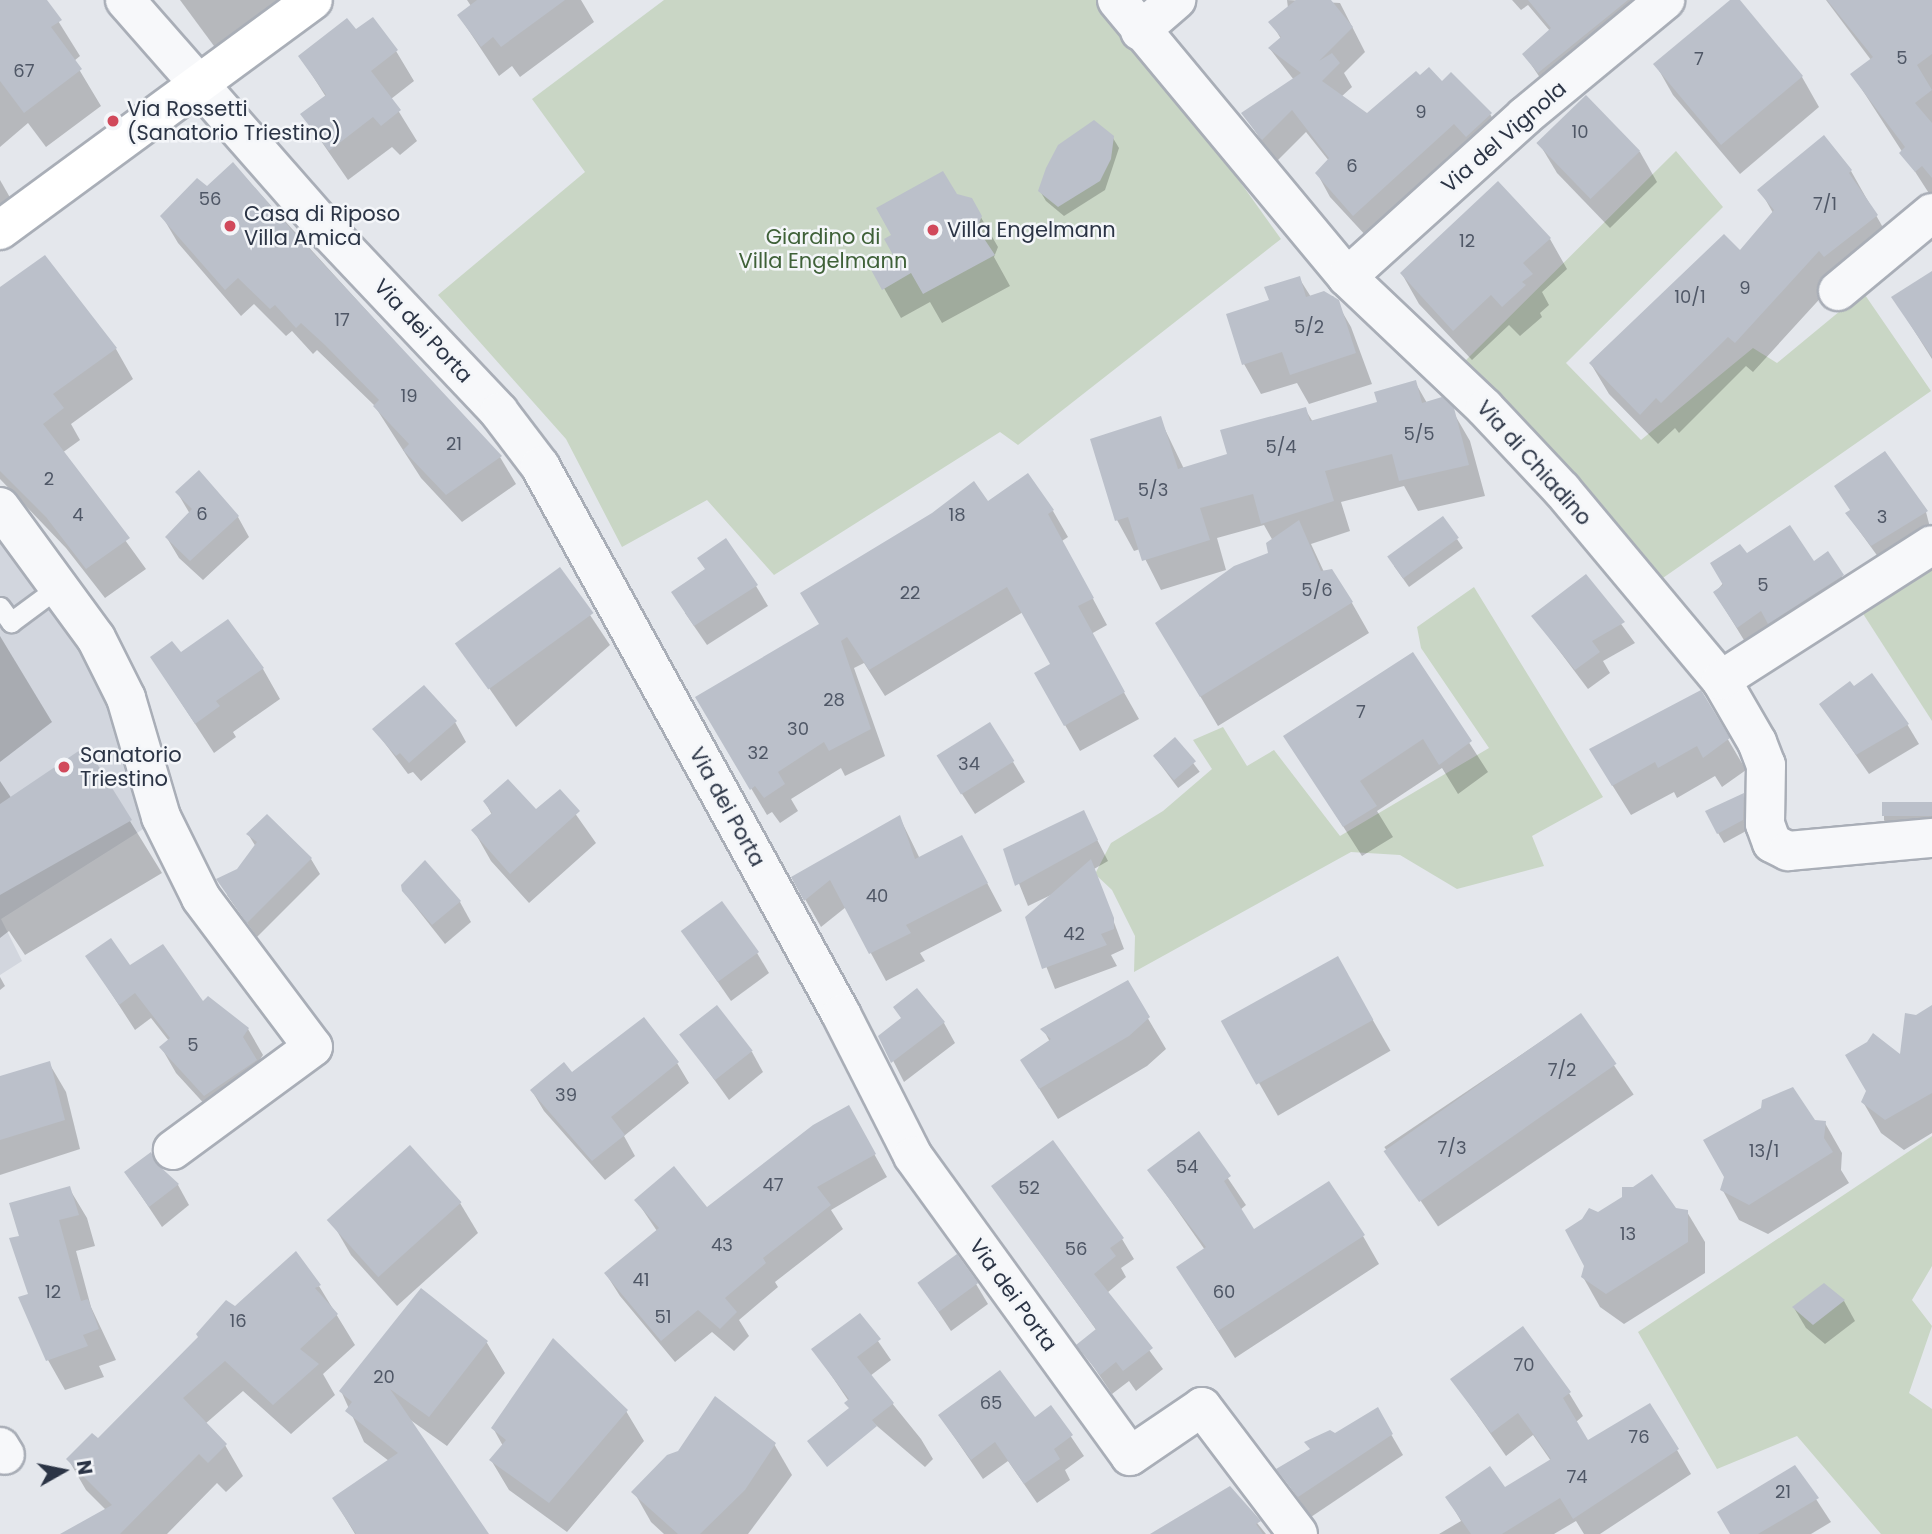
<!DOCTYPE html>
<style>
body{margin:0}
#map{position:relative;width:1932px;height:1534px;overflow:hidden;background:#e4e7ec;font-family:Poppins,sans-serif}
div>[style]{position:absolute}
.built>*{inset:0;background:#d2d6de}
.green>*{inset:0;background:#c9d6c5}
.shadow>*{inset:0;background:#0003;transform-origin:0 0}
.building>*{inset:0;background:#bbc0ca;transform-origin:0 0}
.roads{filter:drop-shadow(2px 0 #a9aeb7) drop-shadow(-2px 0 #a9aeb7) drop-shadow(0 2px #a9aeb7) drop-shadow(0 -2px #a9aeb7)}
.service>*{height:19px;margin:-9.5px;padding:0 9.5px;transform-origin:9.5px;border-radius:9.5px;background:#f7f8fa}
.minor>*{height:38px;margin:-19px;padding:0 19px;transform-origin:19px;border-radius:19px;background:#f7f8fa}
.secondary>*{height:38px;margin:-19px;padding:0 19px;transform-origin:19px;border-radius:19px;background:#fff}
.dots>*{width:19px;height:19px;translate:-50% -50%;box-sizing:border-box;border:4px solid #f4f6f9;border-radius:50%}
span{translate:-50% -50%;white-space:nowrap;text-align:center;line-height:1.15;-webkit-text-stroke:5px #f4f6f9;paint-order:stroke}
.number-label{font-size:18px;color:#4f5766}
.number-label span{-webkit-text-stroke-width:0}
.poi-label{font-size:21px;color:#2b3445}
.left{translate:0 -50%;text-align:left}
.street-label{font-size:21px;color:#2b3445}
.park-label{font-size:21px;color:#3f6138}
.north{position:absolute;left:28px;top:1436px;width:70px;height:70px;-webkit-text-stroke:5px #f4f6f9;paint-order:stroke;rotate:81deg;font-size:19px;font-weight:700;line-height:28px;text-align:center;color:#2b3445}
.north::after{content:'';display:block;margin:auto;width:24px;height:32px;background:#2b3445;clip-path:polygon(50% 0,100% 100%,50% 72%,0 100%)}
</style>
<div id="map">
<div class="built">
<div style="clip-path:polygon(0 536px,77px 639px,110px 707px,148px 826px,1px 919px,22px 961px,0 975px)"></div>
</div>
<div class="green">
<div style="clip-path:polygon(664px 0,1110px 0,1281px 239px,1018px 445px,1000px 432px,774px 575px,707px 500px,622px 547px,566px 439px,438px 295px,585px 172px,532px 99px)"></div>
<div style="clip-path:polygon(1676px 151px,1723px 207px,1566px 363px,1641px 440px,1753px 348px,1777px 363px,1863px 292px,1931px 391px,1660px 580px,1463px 363px)"></div>
<div style="clip-path:polygon(1932px 562px,1932px 721px,1860px 609px)"></div>
<div style="clip-path:polygon(1474px 587px,1603px 797px,1532px 836px,1544px 866px,1457px 889px,1400px 855px,1351px 852px,1134px 972px,1135px 936px,1112px 890px,1095px 874px,1111px 843px,1163px 811px,1212px 769px,1193px 740px,1223px 727px,1247px 766px,1274px 750px,1340px 836px,1489px 748px,1421px 648px,1417px 627px)"></div>
<div style="clip-path:polygon(1932px 1136px,1932px 1266px,1912px 1300px,1932px 1326px,1909px 1393px,1932px 1409px,1932px 1534px,1881px 1534px,1797px 1436px,1717px 1469px,1638px 1332px)"></div>
</div>
<div class="shadow">
<div style="clip-path:polygon(0 0,45px 0,80px 56px,74px 61px,101px 106px,46px 147px,28px 123px,0 147px)"></div>
<div style="clip-path:polygon(180px 0,325px 0,231px 69px)"></div>
<div style="clip-path:polygon(467px 0,581px 0,594px 22px,520px 77px,512px 66px,499px 76px,459px 16px,471px 6px)"></div>
<div style="clip-path:polygon(1287px 0,1340px 3px,1365px 52px,1344px 73px,1352px 87px,1341px 97px,1367px 116px,1441px 84px,1490px 114px,1504px 137px,1368px 238px,1330px 197px,1317px 173px,1329px 161px,1306px 132px,1276px 162px,1243px 113px,1294px 80px,1270px 49px,1281px 39px,1271px 22px,1288px 8px)"></div>
<div style="clip-path:polygon(1512px 0,1669px 0,1553px 97px,1524px 54px,1550px 31px,1528px 5px,1521px 10px)"></div>
<div style="clip-path:polygon(1733px 0,1738px 0,1802px 77px,1819px 107px,1740px 174px,1673px 95px,1656px 65px)"></div>
<div style="clip-path:polygon(1826px 0,1932px 0,1932px 198px,1852px 74px,1871px 60px)"></div>
<div style="clip-path:polygon(356px 31px,396px 51px,414px 81px,391px 99px,417px 141px,400px 155px,392px 147px,348px 180px,303px 115px,326px 97px,300px 56px)"></div>
<div style="clip-path:polygon(1113px 138px,1119px 148px,1105px 190px,1064px 216px,1046px 201px,1040px 191px)"></div>
<div style="clip-path:polygon(1539px 143px,1640px 152px,1657px 182px,1610px 228px,1557px 173px)"></div>
<div style="clip-path:polygon(233px 164px,500px 457px,516px 484px,462px 522px,421px 478px,374px 405px,317px 350px,313px 354px,292px 331px,286px 336px,254px 304px,241px 316px,178px 243px,162px 216px,207px 189px)"></div>
<div style="clip-path:polygon(1851px 171px,1894px 247px,1837px 280px,1753px 372px,1746px 366px,1679px 433px,1675px 428px,1658px 444px,1609px 394px,1591px 364px,1740px 253px,1773px 213px,1760px 190px)"></div>
<div style="clip-path:polygon(0 180px,16px 208px,0 221px)"></div>
<div style="clip-path:polygon(956px 196px,971px 200px,998px 247px,994px 257px,1010px 286px,942px 323px,930px 302px,901px 318px,872px 267px,896px 255px)"></div>
<div style="clip-path:polygon(1550px 239px,1567px 269px,1542px 292px,1549px 305px,1540px 313px,1542px 317px,1520px 336px,1509px 325px,1472px 360px,1419px 304px,1402px 274px)"></div>
<div style="clip-path:polygon(1299px 278px,1311px 297px,1333px 296px,1351px 327px,1372px 384px,1309px 404px,1297px 383px,1261px 394px,1244px 364px,1271px 301px)"></div>
<div style="clip-path:polygon(1932px 280px,1932px 359px,1893px 297px)"></div>
<div style="clip-path:polygon(0 289px,116px 349px,133px 379px,71px 424px,80px 440px,62px 453px,146px 569px,105px 598px,66px 548px,0 479px)"></div>
<div style="clip-path:polygon(1415px 382px,1427px 403px,1452px 410px,1470px 441px,1485px 496px,1418px 511px,1404px 486px,1341px 502px,1350px 531px,1311px 544px,1324px 572px,1352px 603px,1369px 633px,1218px 726px,1175px 654px,1270px 554px,1273px 541px,1264px 525px,1217px 538px,1226px 570px,1161px 590px,1140px 549px,1134px 551px,1117px 520px,1160px 419px,1184px 469px,1229px 455px,1305px 409px,1313px 422px,1379px 403px)"></div>
<div style="clip-path:polygon(177px 492px,238px 517px,249px 537px,203px 580px,179px 558px,167px 538px,190px 514px)"></div>
<div style="clip-path:polygon(987px 504px,1053px 511px,1068px 537px,1062px 541px,1107px 625px,1091px 634px,1139px 719px,1080px 751px,1065px 725px,1053px 664px,1023px 612px,885px 696px,864px 663px,854px 668px,885px 756px,845px 776px,841px 768px,791px 799px,798px 811px,780px 823px,772px 812px,767px 815px,697px 697px,821px 625px)"></div>
<div style="clip-path:polygon(1926px 512px,1932px 535px,1884px 565px,1847px 514px)"></div>
<div style="clip-path:polygon(1457px 539px,1463px 548px,1409px 587px,1394px 566px)"></div>
<div style="clip-path:polygon(1828px 554px,1860px 606px,1755px 658px,1715px 593px,1746px 555px,1813px 564px)"></div>
<div style="clip-path:polygon(560px 570px,610px 645px,516px 727px,464px 652px)"></div>
<div style="clip-path:polygon(706px 571px,756px 586px,768px 606px,707px 645px,685px 613px)"></div>
<div style="clip-path:polygon(1586px 576px,1635px 643px,1603px 661px,1610px 673px,1588px 689px,1533px 616px)"></div>
<div style="clip-path:polygon(0 636px,52px 722px,0 762px)"></div>
<div style="clip-path:polygon(181px 654px,263px 669px,280px 699px,233px 732px,236px 737px,214px 753px,152px 658px)"></div>
<div style="clip-path:polygon(1412px 654px,1488px 772px,1458px 794px,1442px 768px,1377px 811px,1393px 837px,1362px 856px,1286px 737px)"></div>
<div style="clip-path:polygon(1700px 692px,1746px 770px,1722px 787px,1715px 776px,1677px 798px,1674px 792px,1631px 815px,1609px 780px)"></div>
<div style="clip-path:polygon(1821px 705px,1907px 724px,1919px 744px,1869px 774px)"></div>
<div style="clip-path:polygon(455px 722px,466px 742px,421px 781px,413px 772px,408px 774px,374px 729px)"></div>
<div style="left:1175px;top:739px;width:41px;height:27px;rotate:53deg"></div>
<div style="clip-path:polygon(85px 748px,162px 873px,25px 955px,9px 931px,0 938px,0 781px,12px 799px)"></div>
<div style="clip-path:polygon(1013px 762px,1025px 782px,975px 814px,951px 777px)"></div>
<div style="clip-path:polygon(560px 792px,596px 843px,529px 903px,491px 861px,474px 831px,492px 815px,485px 802px,536px 812px)"></div>
<div style="clip-path:polygon(1743px 795px,1748px 804px,1748px 830px,1724px 843px,1718px 833px)"></div>
<div style="clip-path:polygon(1932px 803px,1932px 835px,1895px 839px,1884px 820px,1884px 808px)"></div>
<div style="clip-path:polygon(1083px 812px,1108px 861px,1094px 869px,1124px 949px,1111px 955px,1117px 966px,1055px 989px,1027px 917px,1055px 893px,1028px 906px,1005px 849px)"></div>
<div style="clip-path:polygon(267px 816px,311px 859px,320px 874px,257px 937px,227px 895px,256px 847px,248px 834px)"></div>
<div style="clip-path:polygon(900px 818px,920px 859px,977px 864px,1002px 911px,920px 953px,925px 961px,886px 981px,846px 907px,821px 927px,793px 878px)"></div>
<div style="clip-path:polygon(403px 891px,460px 902px,471px 922px,445px 944px)"></div>
<div style="clip-path:polygon(683px 932px,757px 953px,769px 973px,731px 1001px)"></div>
<div style="clip-path:polygon(87px 956px,129px 968px,248px 1029px,263px 1055px,220px 1121px,176px 1073px,161px 1047px,169px 1041px,151px 1018px,135px 1030px)"></div>
<div style="left:1337px;top:958px;width:107px;height:130px;rotate:60deg"></div>
<div style="clip-path:polygon(0 977px,5px 986px,0 990px)"></div>
<div style="clip-path:polygon(1127px 983px,1166px 1049px,1147px 1066px,1058px 1119px,1022px 1061px,1050px 1042px,1043px 1029px)"></div>
<div style="clip-path:polygon(895px 1007px,944px 1023px,955px 1043px,904px 1082px,881px 1037px,902px 1019px)"></div>
<div style="clip-path:polygon(1932px 1007px,1932px 1133px,1904px 1150px,1881px 1133px,1863px 1102px,1902px 1057px,1916px 1016px)"></div>
<div style="left:1580px;top:1015px;width:96px;height:236px;rotate:56deg"></div>
<div style="clip-path:polygon(682px 1035px,752px 1052px,763px 1072px,729px 1100px)"></div>
<div style="clip-path:polygon(49px 1063px,66px 1092px,80px 1149px,0 1175px,0 1078px)"></div>
<div style="clip-path:polygon(677px 1063px,689px 1083px,624px 1136px,635px 1156px,605px 1180px,544px 1111px,532px 1091px)"></div>
<div style="clip-path:polygon(848px 1107px,887px 1177px,831px 1210px,843px 1229px,775px 1282px,778px 1287px,739px 1320px,749px 1336px,734px 1351px,712px 1332px,675px 1362px,620px 1296px,606px 1274px,657px 1231px,636px 1200px,707px 1209px)"></div>
<div style="clip-path:polygon(1814px 1122px,1825px 1123px,1842px 1153px,1841px 1170px,1849px 1183px,1768px 1234px,1739px 1220px,1722px 1189px)"></div>
<div style="clip-path:polygon(1198px 1134px,1246px 1205px,1240px 1210px,1254px 1232px,1363px 1236px,1379px 1264px,1235px 1358px,1195px 1295px,1205px 1250px,1149px 1170px)"></div>
<div style="clip-path:polygon(158px 1168px,178px 1185px,189px 1205px,162px 1227px,126px 1173px)"></div>
<div style="clip-path:polygon(993px 1187px,1122px 1239px,1134px 1259px,1121px 1268px,1126px 1277px,1107px 1293px,1163px 1369px,1136px 1391px,1129px 1381px,1112px 1394px,1079px 1345px,1097px 1331px)"></div>
<div style="clip-path:polygon(69px 1188px,87px 1218px,95px 1246px,76px 1251px,91px 1307px,116px 1360px,99px 1366px,104px 1377px,65px 1390px,48px 1360px,21px 1237px)"></div>
<div style="clip-path:polygon(460px 1203px,478px 1233px,397px 1306px,351px 1255px,333px 1224px)"></div>
<div style="clip-path:polygon(1675px 1210px,1687px 1212px,1705px 1242px,1705px 1273px,1624px 1324px,1600px 1307px,1583px 1277px)"></div>
<div style="clip-path:polygon(919px 1283px,976px 1284px,988px 1304px,951px 1331px)"></div>
<div style="clip-path:polygon(319px 1286px,355px 1345px,323px 1374px,335px 1395px,291px 1434px,243px 1391px,205px 1424px,225px 1445px,243px 1476px,226px 1492px,217px 1483px,167px 1534px,64px 1534px,106px 1510px,86px 1490px,68px 1459px,98px 1441px,235px 1308px)"></div>
<div style="clip-path:polygon(421px 1290px,487px 1343px,505px 1373px,447px 1446px,409px 1419px,486px 1534px,355px 1534px,334px 1499px,389px 1461px,364px 1442px,341px 1391px)"></div>
<div style="clip-path:polygon(1844px 1301px,1855px 1321px,1825px 1344px,1806px 1328px,1794px 1308px)"></div>
<div style="clip-path:polygon(860px 1315px,891px 1360px,870px 1376px,921px 1439px,933px 1459px,925px 1467px,850px 1403px,814px 1350px)"></div>
<div style="clip-path:polygon(553px 1340px,626px 1411px,644px 1441px,567px 1532px,509px 1490px,491px 1460px,503px 1446px,493px 1428px)"></div>
<div style="clip-path:polygon(1452px 1379px,1569px 1393px,1583px 1416px,1576px 1422px,1588px 1443px,1677px 1450px,1691px 1474px,1600px 1534px,1584px 1534px,1576px 1521px,1554px 1534px,1439px 1534px,1461px 1521px,1447px 1497px,1504px 1489px,1551px 1461px,1533px 1435px,1506px 1456px)"></div>
<div style="clip-path:polygon(1051px 1407px,1084px 1456px,1065px 1470px,1070px 1480px,1037px 1503px,1008px 1461px,983px 1479px,940px 1416px,1034px 1419px)"></div>
<div style="clip-path:polygon(1377px 1410px,1403px 1455px,1311px 1517px,1278px 1469px)"></div>
<div style="clip-path:polygon(774px 1444px,792px 1475px,748px 1534px,664px 1534px,651px 1522px,634px 1492px)"></div>
<div style="clip-path:polygon(1795px 1467px,1831px 1522px,1811px 1534px,1731px 1534px)"></div>
<div style="clip-path:polygon(1229px 1488px,1266px 1534px,1156px 1534px)"></div>
</div>
<div class="building">
<div style="clip-path:polygon(0 0,47px 0,62px 20px,51px 27px,82px 69px,24px 113px,0 81px)"></div>
<div style="clip-path:polygon(477px 0,565px 0,501px 47px,493px 37px,481px 47px,457px 15px)"></div>
<div style="clip-path:polygon(1296px 0,1331px 0,1353px 27px,1319px 61px,1332px 53px,1340px 63px,1322px 81px,1367px 113px,1416px 71px,1420px 75px,1429px 67px,1442px 81px,1451px 72px,1492px 113px,1466px 137px,1454px 124px,1353px 216px,1315px 173px,1329px 158px,1292px 110px,1262px 140px,1241px 113px,1301px 73px,1268px 48px,1281px 37px,1268px 22px)"></div>
<div style="clip-path:polygon(1528px 0,1628px 0,1538px 73px,1522px 54px,1551px 28px)"></div>
<div style="clip-path:polygon(1730px 0,1740px 0,1803px 76px,1721px 145px,1653px 64px)"></div>
<div style="clip-path:polygon(1827px 0,1932px 0,1932px 54px,1917px 65px,1932px 90px,1915px 103px,1932px 123px,1932px 178px,1922px 166px,1915px 172px,1899px 153px,1905px 147px,1850px 74px,1873px 57px)"></div>
<div style="clip-path:polygon(373px 17px,398px 50px,371px 71px,401px 110px,381px 126px,373px 117px,329px 151px,300px 114px,326px 95px,298px 56px,347px 18px,356px 29px)"></div>
<div style="left:1586px;top:95px;width:78px;height:69px;rotate:46deg"></div>
<div style="clip-path:polygon(1094px 120px,1114px 136px,1111px 159px,1100px 181px,1058px 207px,1038px 191px,1046px 168px,1058px 145px)"></div>
<div style="clip-path:polygon(1824px 135px,1852px 170px,1849px 173px,1878px 215px,1824px 257px,1819px 251px,1735px 343px,1728px 337px,1661px 403px,1656px 398px,1640px 415px,1589px 363px,1724px 234px,1740px 250px,1774px 210px,1757px 190px)"></div>
<div style="clip-path:polygon(233px 162px,290px 228px,502px 456px,446px 495px,403px 450px,409px 444px,373px 406px,379px 400px,325px 345px,301px 323px,296px 328px,275px 305px,270px 309px,238px 278px,225px 290px,160px 216px,197px 178px,207px 186px)"></div>
<div style="clip-path:polygon(943px 171px,957px 194px,972px 198px,982px 216px,977px 228px,995px 255px,923px 294px,911px 273px,882px 290px,869px 266px,893px 255px,884px 239px,891px 235px,876px 208px)"></div>
<div style="clip-path:polygon(1498px 181px,1551px 238px,1523px 263px,1533px 274px,1522px 282px,1526px 285px,1502px 307px,1491px 295px,1453px 331px,1400px 273px)"></div>
<div style="clip-path:polygon(45px 255px,117px 348px,53px 394px,64px 408px,43px 424px,130px 538px,86px 569px,46px 517px,0 471px,0 287px)"></div>
<div style="clip-path:polygon(1932px 271px,1932px 357px,1891px 297px)"></div>
<div style="clip-path:polygon(1300px 276px,1306px 297px,1324px 291px,1339px 300px,1356px 353px,1290px 375px,1282px 352px,1242px 365px,1226px 314px,1269px 300px,1264px 287px)"></div>
<div style="clip-path:polygon(1416px 380px,1422px 403px,1442px 397px,1454px 408px,1469px 465px,1399px 481px,1392px 454px,1325px 471px,1334px 501px,1261px 524px,1253px 494px,1200px 508px,1210px 540px,1142px 561px,1128px 517px,1115px 521px,1090px 439px,1161px 416px,1178px 469px,1227px 454px,1220px 430px,1306px 407px,1310px 421px,1377px 402px,1374px 392px)"></div>
<div style="clip-path:polygon(1885px 451px,1928px 511px,1871px 546px,1845px 513px,1850px 510px,1834px 486px)"></div>
<div style="clip-path:polygon(199px 470px,239px 516px,190px 561px,165px 537px,192px 509px,175px 492px)"></div>
<div style="clip-path:polygon(1028px 473px,1054px 510px,1048px 514px,1094px 598px,1078px 606px,1125px 692px,1064px 726px,1034px 673px,1050px 664px,1007px 587px,869px 670px,847px 637px,841px 641px,871px 729px,829px 751px,824px 742px,778px 772px,785px 784px,764px 798px,755px 786px,750px 790px,695px 697px,819px 624px,800px 593px,932px 513px,974px 481px,988px 501px)"></div>
<div style="left:1443px;top:516px;width:27px;height:69px;rotate:54deg"></div>
<div style="clip-path:polygon(1299px 520px,1321px 571px,1332px 569px,1353px 602px,1200px 697px,1155px 623px,1234px 566px,1268px 553px,1266px 543px)"></div>
<div style="clip-path:polygon(1790px 525px,1814px 561px,1828px 551px,1844px 575px,1768px 624px,1761px 611px,1737px 628px,1713px 592px,1723px 585px,1710px 563px,1740px 544px,1747px 553px)"></div>
<div style="clip-path:polygon(726px 538px,758px 585px,694px 626px,671px 592px,705px 569px,697px 558px)"></div>
<div style="left:560px;top:567px;width:57px;height:130px;rotate:54deg"></div>
<div style="clip-path:polygon(1586px 574px,1625px 622px,1592px 641px,1600px 652px,1575px 670px,1531px 616px)"></div>
<div style="clip-path:polygon(228px 619px,264px 668px,216px 701px,220px 706px,195px 724px,150px 657px,172px 641px,181px 652px)"></div>
<div style="clip-path:polygon(1413px 652px,1472px 741px,1439px 765px,1423px 739px,1360px 781px,1377px 806px,1343px 827px,1283px 736px)"></div>
<div style="clip-path:polygon(1872px 673px,1909px 724px,1856px 755px,1819px 704px,1850px 681px,1854px 686px)"></div>
<div style="clip-path:polygon(424px 685px,457px 721px,409px 763px,400px 753px,396px 756px,372px 729px)"></div>
<div style="clip-path:polygon(1701px 690px,1730px 738px,1703px 758px,1697px 746px,1658px 768px,1655px 762px,1612px 786px,1589px 749px)"></div>
<div style="left:990px;top:722px;width:46px;height:63px;rotate:58deg"></div>
<div style="left:1175px;top:737px;width:32px;height:29px;rotate:49deg"></div>
<div style="clip-path:polygon(86px 746px,132px 820px,0 895px,0 804px)"></div>
<div style="clip-path:polygon(508px 779px,536px 809px,560px 789px,580px 811px,510px 874px,471px 830px,492px 813px,483px 801px)"></div>
<div style="clip-path:polygon(1744px 793px,1743px 820px,1717px 834px,1705px 811px)"></div>
<div style="left:1932px;top:802px;width:14px;height:50px;rotate:90deg"></div>
<div style="clip-path:polygon(1084px 810px,1098px 840px,1015px 886px,1003px 849px)"></div>
<div style="clip-path:polygon(267px 814px,312px 858px,247px 923px,216px 879px,237px 869px,257px 842px,246px 834px)"></div>
<div style="clip-path:polygon(900px 815px,915px 859px,962px 835px,988px 883px,906px 925px,911px 933px,869px 954px,830px 880px,804px 901px,791px 877px)"></div>
<div style="clip-path:polygon(1091px 859px,1114px 918px,1114px 929px,1101px 934px,1107px 945px,1042px 969px,1025px 917px)"></div>
<div style="clip-path:polygon(425px 860px,461px 901px,432px 925px,402px 891px,401px 885px)"></div>
<div style="left:722px;top:901px;width:63px;height:51px;rotate:54deg"></div>
<div style="clip-path:polygon(111px 938px,130px 965px,163px 944px,203px 1001px,208px 996px,249px 1028px,243px 1037px,257px 1060px,204px 1096px,159px 1047px,170px 1038px,135px 993px,119px 1005px,85px 956px)"></div>
<div style="left:1338px;top:956px;width:73px;height:134px;rotate:61deg"></div>
<div style="clip-path:polygon(1128px 980px,1150px 1017px,1129px 1036px,1039px 1089px,1020px 1060px,1051px 1039px,1040px 1029px)"></div>
<div style="clip-path:polygon(917px 988px,945px 1022px,891px 1063px,878px 1036px,901px 1018px,893px 1007px)"></div>
<div style="left:717px;top:1005px;width:58px;height:48px;rotate:52deg"></div>
<div style="clip-path:polygon(1932px 1005px,1932px 1093px,1885px 1120px,1861px 1102px,1866px 1091px,1845px 1055px,1867px 1042px,1873px 1033px,1900px 1054px,1905px 1013px,1916px 1015px)"></div>
<div style="left:1581px;top:1013px;width:62px;height:241px;rotate:55deg"></div>
<div style="clip-path:polygon(644px 1017px,679px 1062px,611px 1117px,625px 1135px,592px 1161px,530px 1090px,564px 1062px,572px 1072px)"></div>
<div style="clip-path:polygon(50px 1061px,65px 1120px,0 1140px,0 1076px)"></div>
<div style="clip-path:polygon(1793px 1087px,1815px 1120px,1826px 1121px,1824px 1138px,1833px 1152px,1749px 1205px,1720px 1190px,1724px 1177px,1703px 1140px,1761px 1108px,1762px 1100px)"></div>
<div style="clip-path:polygon(849px 1105px,876px 1154px,817px 1187px,831px 1205px,763px 1258px,766px 1263px,725px 1298px,737px 1312px,720px 1329px,698px 1310px,661px 1341px,604px 1273px,659px 1228px,634px 1200px,674px 1166px,707px 1207px,813px 1125px)"></div>
<div style="clip-path:polygon(1199px 1131px,1231px 1176px,1224px 1181px,1254px 1229px,1329px 1181px,1365px 1235px,1218px 1331px,1176px 1267px,1206px 1247px,1147px 1170px)"></div>
<div style="clip-path:polygon(1053px 1140px,1124px 1238px,1110px 1248px,1116px 1256px,1094px 1274px,1153px 1348px,1123px 1371px,1116px 1362px,1100px 1375px,1076px 1345px,1096px 1329px,991px 1186px)"></div>
<div style="left:410px;top:1145px;width:77px;height:112px;rotate:48deg"></div>
<div style="clip-path:polygon(151px 1152px,156px 1163px,179px 1184px,149px 1207px,124px 1172px)"></div>
<div style="clip-path:polygon(1652px 1174px,1676px 1208px,1688px 1210px,1688px 1242px,1606px 1294px,1581px 1277px,1584px 1266px,1565px 1230px,1582px 1219px,1589px 1208px,1598px 1212px,1622px 1197px,1622px 1187px,1633px 1187px)"></div>
<div style="clip-path:polygon(70px 1186px,79px 1215px,59px 1220px,81px 1301px,88px 1299px,99px 1329px,83px 1335px,88px 1346px,46px 1361px,18px 1297px,28px 1294px,9px 1238px,19px 1236px,9px 1203px)"></div>
<div style="clip-path:polygon(296px 1251px,321px 1285px,315px 1288px,338px 1314px,300px 1349px,319px 1364px,273px 1405px,225px 1361px,183px 1398px,227px 1444px,208px 1463px,199px 1454px,120px 1534px,60px 1534px,112px 1505px,66px 1459px,92px 1433px,98px 1438px,198px 1337px,196px 1334px,226px 1300px,235px 1306px)"></div>
<div style="left:957px;top:1254px;width:36px;height:49px;rotate:54deg"></div>
<div style="clip-path:polygon(1824px 1283px,1845px 1300px,1813px 1325px,1792px 1307px)"></div>
<div style="clip-path:polygon(421px 1288px,488px 1341px,429px 1417px,390px 1389px,489px 1534px,356px 1534px,332px 1498px,398px 1453px,345px 1411px,352px 1402px,339px 1391px)"></div>
<div style="clip-path:polygon(860px 1313px,881px 1339px,857px 1357px,894px 1403px,872px 1420px,877px 1426px,827px 1467px,807px 1441px,849px 1408px,844px 1403px,849px 1399px,811px 1349px)"></div>
<div style="clip-path:polygon(1523px 1326px,1571px 1392px,1563px 1398px,1588px 1440px,1650px 1403px,1679px 1449px,1573px 1519px,1560px 1498px,1502px 1534px,1471px 1534px,1445px 1497px,1490px 1466px,1505px 1487px,1551px 1459px,1518px 1413px,1491px 1433px,1450px 1379px)"></div>
<div style="clip-path:polygon(553px 1338px,628px 1410px,549px 1503px,489px 1460px,506px 1440px,491px 1428px)"></div>
<div style="clip-path:polygon(1000px 1370px,1035px 1417px,1051px 1405px,1073px 1435px,1054px 1449px,1060px 1459px,1024px 1484px,995px 1442px,971px 1460px,938px 1415px)"></div>
<div style="clip-path:polygon(715px 1396px,776px 1443px,745px 1490px,700px 1534px,678px 1534px,631px 1492px,667px 1455px,678px 1451px)"></div>
<div style="clip-path:polygon(1378px 1407px,1393px 1434px,1298px 1497px,1276px 1469px,1310px 1449px,1304px 1442px,1330px 1430px,1335px 1433px)"></div>
<div style="clip-path:polygon(1795px 1465px,1819px 1498px,1758px 1534px,1730px 1534px,1717px 1512px)"></div>
<div style="clip-path:polygon(1230px 1486px,1261px 1521px,1256px 1524px,1263px 1534px,1150px 1534px)"></div>
</div>
<div class="roads">
<div class="service">
<div style="left:0;top:607px;width:19px;rotate:54deg"></div>
<div style="left:11px;top:622px;width:62px;rotate:-36.5deg"></div>
</div>
<div class="minor">
<div style="left:125px;top:0;width:310px;rotate:48.7deg"></div>
<div style="left:330px;top:233px;width:246px;rotate:46.6deg"></div>
<div style="left:499px;top:412px;width:68px;rotate:52.8deg"></div>
<div style="left:540px;top:466px;width:625px;rotate:61.22deg"></div>
<div style="left:841px;top:1014px;width:159px;rotate:63.1deg"></div>
<div style="left:913px;top:1156px;width:370px;rotate:54.1deg"></div>
<div style="left:1130px;top:1456px;width:87px;rotate:-34.2deg"></div>
<div style="left:1202px;top:1407px;width:159px;rotate:52.9deg"></div>
<div style="left:1117px;top:0;width:360px;rotate:50.3deg"></div>
<div style="left:1347px;top:277px;width:190px;rotate:43.5deg"></div>
<div style="left:1485px;top:408px;width:112px;rotate:46.8deg"></div>
<div style="left:1562px;top:490px;width:248px;rotate:50.1deg"></div>
<div style="left:1721px;top:680px;width:72px;rotate:59.9deg"></div>
<div style="left:1757px;top:742px;width:25px;rotate:69deg"></div>
<div style="left:1766px;top:765px;width:59px;rotate:91deg"></div>
<div style="left:1765px;top:824px;width:20px;rotate:70deg"></div>
<div style="left:1772px;top:843px;width:18px;rotate:27deg"></div>
<div style="left:1788px;top:851px;width:145px;rotate:-5.2deg"></div>
<div style="left:1140px;top:31px;width:48px;rotate:-40.7deg"></div>
<div style="left:1347px;top:277px;width:240px;rotate:-42.1deg"></div>
<div style="left:1525px;top:116px;width:182px;rotate:-39.6deg"></div>
<div style="left:1838px;top:291px;width:122px;rotate:-39.7deg"></div>
<div style="left:0;top:507px;width:162px;rotate:53.8deg"></div>
<div style="left:96px;top:638px;width:67px;rotate:63.4deg"></div>
<div style="left:126px;top:698px;width:124px;rotate:73.6deg"></div>
<div style="left:161px;top:817px;width:90px;rotate:63.7deg"></div>
<div style="left:201px;top:898px;width:186px;rotate:53.1deg"></div>
<div style="left:313px;top:1047px;width:174px;rotate:143.7deg"></div>
<div style="left:1721px;top:680px;width:250px;rotate:-32.6deg"></div>
<div style="left:0;top:1447px;width:9px;rotate:58deg"></div>
</div>
<div class="secondary">
<div style="left:0;top:230px;width:388px;rotate:-36.3deg"></div>
</div>
</div>
<div class="dots">
<div style="left:113px;top:121px;background:#d1495b"></div>
<div style="left:230px;top:226px;background:#d1495b"></div>
<div style="left:933px;top:230px;background:#d1495b"></div>
<div style="left:64px;top:767px;background:#d1495b"></div>
</div>
<div class="number-label">
<span style="left:1902px;top:58px">5</span>
<span style="left:1699px;top:59px">7</span>
<span style="left:24px;top:71px">67</span>
<span style="left:1421px;top:112px">9</span>
<span style="left:1580px;top:132px">10</span>
<span style="left:1352px;top:166px">6</span>
<span style="left:210px;top:199px">56</span>
<span style="left:1825px;top:204px">7/1</span>
<span style="left:1467px;top:241px">12</span>
<span style="left:1745px;top:288px">9</span>
<span style="left:1690px;top:297px">10/1</span>
<span style="left:342px;top:320px">17</span>
<span style="left:1309px;top:327px">5/2</span>
<span style="left:409px;top:396px">19</span>
<span style="left:1419px;top:434px">5/5</span>
<span style="left:454px;top:444px">21</span>
<span style="left:1281px;top:447px">5/4</span>
<span style="left:49px;top:479px">2</span>
<span style="left:1153px;top:490px">5/3</span>
<span style="left:202px;top:514px">6</span>
<span style="left:78px;top:515px">4</span>
<span style="left:957px;top:515px">18</span>
<span style="left:1882px;top:517px">3</span>
<span style="left:1763px;top:585px">5</span>
<span style="left:1317px;top:590px">5/6</span>
<span style="left:910px;top:593px">22</span>
<span style="left:834px;top:700px">28</span>
<span style="left:1361px;top:712px">7</span>
<span style="left:798px;top:729px">30</span>
<span style="left:758px;top:753px">32</span>
<span style="left:969px;top:764px">34</span>
<span style="left:877px;top:896px">40</span>
<span style="left:1074px;top:934px">42</span>
<span style="left:193px;top:1045px">5</span>
<span style="left:1562px;top:1070px">7/2</span>
<span style="left:566px;top:1095px">39</span>
<span style="left:1452px;top:1148px">7/3</span>
<span style="left:1764px;top:1151px">13/1</span>
<span style="left:1187px;top:1167px">54</span>
<span style="left:773px;top:1185px">47</span>
<span style="left:1029px;top:1188px">52</span>
<span style="left:1628px;top:1234px">13</span>
<span style="left:722px;top:1245px">43</span>
<span style="left:1076px;top:1249px">56</span>
<span style="left:641px;top:1280px">41</span>
<span style="left:53px;top:1292px">12</span>
<span style="left:1224px;top:1292px">60</span>
<span style="left:663px;top:1317px">51</span>
<span style="left:238px;top:1321px">16</span>
<span style="left:1524px;top:1365px">70</span>
<span style="left:384px;top:1377px">20</span>
<span style="left:991px;top:1403px">65</span>
<span style="left:1639px;top:1437px">76</span>
<span style="left:1577px;top:1477px">74</span>
<span style="left:1783px;top:1492px">21</span>
</div>
<div class="poi-label">
<span class="left" style="left:127px;top:121px">Via Rossetti<br>(Sanatorio Triestino)</span>
<span class="left" style="left:244px;top:226px">Casa di Riposo<br>Villa Amica</span>
<span class="left" style="left:947px;top:230px">Villa Engelmann</span>
<span class="left" style="left:80px;top:767px">Sanatorio<br>Triestino</span>
</div>
<div class="street-label">
<span style="left:1504px;top:137px;rotate:-41deg">Via del Vignola</span>
<span style="left:423px;top:331px;rotate:47deg">Via dei Porta</span>
<span style="left:1534px;top:463px;rotate:48deg">Via di Chiadino</span>
<span style="left:727px;top:807px;rotate:61deg">Via dei Porta</span>
<span style="left:1013px;top:1295px;rotate:54deg">Via dei Porta</span>
</div>
<div class="park-label">
<span style="left:823px;top:249px">Giardino di<br>Villa Engelmann</span>
</div>
<div class="north">N</div>
</div>
